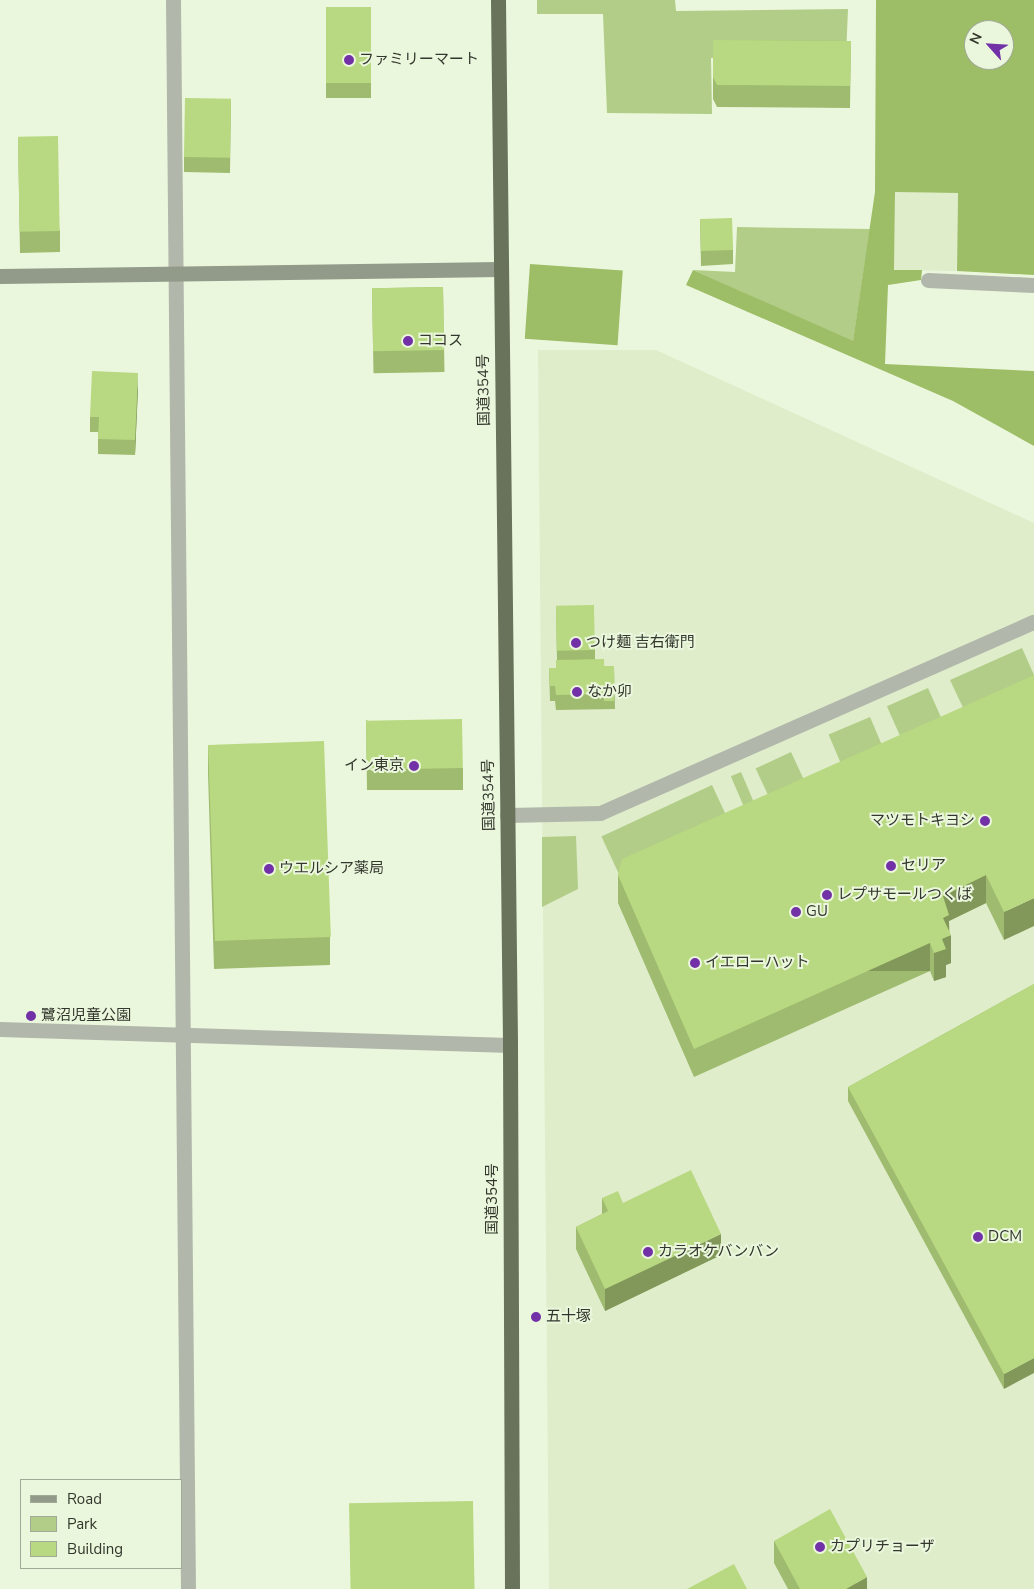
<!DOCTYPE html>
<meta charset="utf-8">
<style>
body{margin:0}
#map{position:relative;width:1034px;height:1589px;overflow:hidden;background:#ebf7dc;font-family:"Nunito Sans","Noto Sans JP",sans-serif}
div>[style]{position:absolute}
.built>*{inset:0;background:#dfedcb;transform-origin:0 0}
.green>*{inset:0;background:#b2cd87;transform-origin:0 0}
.forest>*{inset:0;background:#9dbd66;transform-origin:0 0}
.lane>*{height:15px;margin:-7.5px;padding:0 7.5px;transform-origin:7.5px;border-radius:7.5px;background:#b2b7ab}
.street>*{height:15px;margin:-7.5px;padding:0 7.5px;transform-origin:7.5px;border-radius:7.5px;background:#b2b7ab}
.secondary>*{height:15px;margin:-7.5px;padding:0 7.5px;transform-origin:7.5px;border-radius:7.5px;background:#929a89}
.highway>*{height:15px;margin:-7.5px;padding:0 7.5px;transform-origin:7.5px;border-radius:7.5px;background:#69735b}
.wall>*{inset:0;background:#9ebb6f;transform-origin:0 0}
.shaded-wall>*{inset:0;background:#81985a;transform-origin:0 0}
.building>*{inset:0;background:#b8d981;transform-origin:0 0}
.dots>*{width:14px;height:14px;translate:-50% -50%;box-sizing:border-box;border:2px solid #ebf7dc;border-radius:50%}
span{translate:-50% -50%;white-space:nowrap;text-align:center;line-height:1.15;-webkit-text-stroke:4px #ebf7dc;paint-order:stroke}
.poi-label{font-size:15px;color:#32362c}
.left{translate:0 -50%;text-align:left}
.right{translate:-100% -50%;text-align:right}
.street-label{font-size:15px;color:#32362c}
.legend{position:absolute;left:20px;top:1479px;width:162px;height:90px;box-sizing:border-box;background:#ebf7dc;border:1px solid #a1aa96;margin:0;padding:6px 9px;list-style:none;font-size:15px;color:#32362c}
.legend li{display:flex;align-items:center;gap:10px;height:25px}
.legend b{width:25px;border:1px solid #a1aa96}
.north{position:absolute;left:964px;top:20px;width:50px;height:50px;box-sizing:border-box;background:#ebf7dc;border:1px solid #a1aa96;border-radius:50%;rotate:296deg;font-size:14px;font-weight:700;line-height:20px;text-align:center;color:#32362c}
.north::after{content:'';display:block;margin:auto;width:18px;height:22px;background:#7231a6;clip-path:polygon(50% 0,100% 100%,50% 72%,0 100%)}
</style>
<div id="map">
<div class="built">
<div style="left:895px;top:192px;width:63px;height:78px;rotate:1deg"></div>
<div style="clip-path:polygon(538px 350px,656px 350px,1034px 523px,1034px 1589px,549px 1589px)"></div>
</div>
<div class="green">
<div style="clip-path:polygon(537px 0,675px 0,676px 11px,848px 9px,846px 57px,711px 58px,712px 114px,607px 113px,603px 14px,537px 14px)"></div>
<div style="clip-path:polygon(737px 227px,870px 229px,853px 342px,693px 270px,735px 272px)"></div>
<div style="clip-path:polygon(1022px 648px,1034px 675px,966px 714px,950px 680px)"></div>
<div style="left:928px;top:688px;width:39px;height:45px;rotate:66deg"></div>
<div style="left:870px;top:717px;width:38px;height:45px;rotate:67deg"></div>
<div style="left:791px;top:752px;width:38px;height:39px;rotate:65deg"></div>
<div style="left:741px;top:772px;width:40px;height:11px;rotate:67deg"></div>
<div style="left:712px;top:785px;width:43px;height:122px;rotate:65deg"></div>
<div style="clip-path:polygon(576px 836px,578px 889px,542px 907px,542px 837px)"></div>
</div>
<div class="forest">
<div style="clip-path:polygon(evenodd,876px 0,1034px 0,1034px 275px,957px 271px,958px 193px,895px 192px,894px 270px,922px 270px,921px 280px,888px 285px,885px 364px,1034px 371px,1034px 446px,953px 401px,686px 285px,693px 270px,853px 341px,875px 192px,876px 0,974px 30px,1004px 30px,1004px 60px,974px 60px,974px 30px)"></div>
<div style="left:530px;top:264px;width:93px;height:75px;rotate:4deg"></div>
</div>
<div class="lane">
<div style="left:928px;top:280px;width:106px;rotate:2.7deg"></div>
<div style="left:507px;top:815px;width:93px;rotate:-1.2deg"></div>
<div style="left:600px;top:813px;width:474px;rotate:-23.8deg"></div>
</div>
<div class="street">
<div style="left:173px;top:0;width:1589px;rotate:89.46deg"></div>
<div style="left:0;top:1029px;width:510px;rotate:1.8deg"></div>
</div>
<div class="secondary">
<div style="left:0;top:276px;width:500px;rotate:-0.8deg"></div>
</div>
<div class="highway">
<div style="left:498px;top:0;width:1045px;rotate:89.34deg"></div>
<div style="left:510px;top:1045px;width:544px;rotate:89.79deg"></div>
</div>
<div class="wall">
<div style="left:326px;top:7px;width:45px;height:91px"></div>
<div style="clip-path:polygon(713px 40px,851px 41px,850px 108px,717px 107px,713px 99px)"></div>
<div style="clip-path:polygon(231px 99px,230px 173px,184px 172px,184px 157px)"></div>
<div style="clip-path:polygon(18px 137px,60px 231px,60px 252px,20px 253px)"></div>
<div style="clip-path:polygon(700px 219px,733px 250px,733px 264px,701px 266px)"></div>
<div style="left:443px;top:287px;width:85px;height:71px;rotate:89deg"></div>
<div style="clip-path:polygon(138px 388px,135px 455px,98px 454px,98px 432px,90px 432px,90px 417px)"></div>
<div style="clip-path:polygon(556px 606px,595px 650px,595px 659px,604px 666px,614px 666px,615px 709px,556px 710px,555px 701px,550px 701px,549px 668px,556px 668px,557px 660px)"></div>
<div style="clip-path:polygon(1034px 675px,1004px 940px,986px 903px,949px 921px,951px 963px,946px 965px,946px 977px,934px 981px,930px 971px,694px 1077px,618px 903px,618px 875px)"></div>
<div style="clip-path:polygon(366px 720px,463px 768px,463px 790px,367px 790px)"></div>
<div style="clip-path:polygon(208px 745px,330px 937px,330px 965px,214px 969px,208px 773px)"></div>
<div style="clip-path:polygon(1034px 984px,1004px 1389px,848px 1101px,848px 1087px)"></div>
<div style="clip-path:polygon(602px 1198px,623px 1203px,721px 1255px,605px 1311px,576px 1249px,576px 1227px,602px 1214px)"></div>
<div style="clip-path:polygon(774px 1541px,867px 1589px,788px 1589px,774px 1563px)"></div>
</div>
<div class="shaded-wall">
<div style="clip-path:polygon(138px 373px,138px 388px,135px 455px,135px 440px)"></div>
<div style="clip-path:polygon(986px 875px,986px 903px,949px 921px,949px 936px,951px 935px,951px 963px,946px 965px,946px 977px,934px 981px,934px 953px,943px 896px)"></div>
<div style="clip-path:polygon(1034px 898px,1034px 926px,1004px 940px,1004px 912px)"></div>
<div style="left:930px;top:943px;width:28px;height:259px;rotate:90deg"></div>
<div style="clip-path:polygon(721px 1234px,721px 1255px,605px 1311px,605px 1289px)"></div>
<div style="clip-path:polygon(1034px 1358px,1034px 1373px,1004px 1389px,1004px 1374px)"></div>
<div style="clip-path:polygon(867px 1577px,867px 1589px,846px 1589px)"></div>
</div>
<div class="building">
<div style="left:326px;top:7px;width:45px;height:76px"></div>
<div style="clip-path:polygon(713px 40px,851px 41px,850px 86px,717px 85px,713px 77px)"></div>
<div style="left:185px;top:98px;width:46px;height:59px;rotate:1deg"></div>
<div style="left:58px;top:136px;width:95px;height:40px;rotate:89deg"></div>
<div style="left:732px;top:218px;width:32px;height:32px;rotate:88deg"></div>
<div style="left:443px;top:287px;width:63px;height:71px;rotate:89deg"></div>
<div style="clip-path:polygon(92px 371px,138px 373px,135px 440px,98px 439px,99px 417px,90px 417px)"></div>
<div style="left:594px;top:605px;width:45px;height:38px;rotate:89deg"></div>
<div style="clip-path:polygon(604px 659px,605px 694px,556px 695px,555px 686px,550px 686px,549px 668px,556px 668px,556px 660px)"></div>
<div style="left:604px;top:666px;width:10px;height:35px"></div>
<div style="clip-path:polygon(1034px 675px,1034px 898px,1004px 912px,986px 875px,943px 896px,949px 915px,943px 918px,951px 935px,942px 939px,946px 949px,934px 953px,930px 943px,694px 1049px,618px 875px,622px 859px)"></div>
<div style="left:462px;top:719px;width:49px;height:96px;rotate:89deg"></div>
<div style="left:324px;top:741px;width:196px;height:116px;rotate:88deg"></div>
<div style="clip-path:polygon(1034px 984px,1034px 1358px,1004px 1374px,848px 1087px)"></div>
<div style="clip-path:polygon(691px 1170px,721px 1234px,605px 1289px,576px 1227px,608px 1211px,602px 1198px,618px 1191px,623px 1203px)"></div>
<div style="left:473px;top:1501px;width:88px;height:124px;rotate:89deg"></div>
<div style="clip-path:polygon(830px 1509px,867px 1577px,846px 1589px,800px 1589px,774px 1541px)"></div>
<div style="clip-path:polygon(734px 1564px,747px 1589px,687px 1589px)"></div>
</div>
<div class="dots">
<div style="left:349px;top:60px;background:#7231a6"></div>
<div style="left:408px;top:341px;background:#7231a6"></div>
<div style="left:576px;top:643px;background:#7231a6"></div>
<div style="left:577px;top:692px;background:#7231a6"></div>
<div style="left:414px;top:766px;background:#7231a6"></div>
<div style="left:985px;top:821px;background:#7231a6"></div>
<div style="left:891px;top:866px;background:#7231a6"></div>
<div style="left:269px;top:869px;background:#7231a6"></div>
<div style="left:827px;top:895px;background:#7231a6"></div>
<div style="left:796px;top:912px;background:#7231a6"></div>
<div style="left:695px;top:963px;background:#7231a6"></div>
<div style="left:31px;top:1016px;background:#7231a6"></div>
<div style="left:978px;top:1237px;background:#7231a6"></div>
<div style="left:648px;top:1252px;background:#7231a6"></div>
<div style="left:536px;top:1317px;background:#7231a6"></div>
<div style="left:820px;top:1547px;background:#7231a6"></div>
</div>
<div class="poi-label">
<span class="left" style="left:359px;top:60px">ファミリーマート</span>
<span class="left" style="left:418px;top:341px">ココス</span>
<span class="left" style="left:586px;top:643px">つけ麺 吉右衛門</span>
<span class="left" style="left:587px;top:692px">なか卯</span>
<span class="right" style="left:404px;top:766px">イン東京</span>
<span class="right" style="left:975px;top:821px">マツモトキヨシ</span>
<span class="left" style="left:901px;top:866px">セリア</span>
<span class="left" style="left:279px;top:869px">ウエルシア薬局</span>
<span class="left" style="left:837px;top:895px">レプサモールつくば</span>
<span class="left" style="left:806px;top:912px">GU</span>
<span class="left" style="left:705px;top:963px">イエローハット</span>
<span class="left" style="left:41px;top:1016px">鷺沼児童公園</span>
<span class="left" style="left:988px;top:1237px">DCM</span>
<span class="left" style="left:658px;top:1252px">カラオケバンバン</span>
<span class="left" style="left:546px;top:1317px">五十塚</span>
<span class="left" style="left:830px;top:1547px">カプリチョーザ</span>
</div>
<div class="street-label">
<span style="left:484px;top:390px;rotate:-91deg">国道354号</span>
<span style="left:489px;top:795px;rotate:-91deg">国道354号</span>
<span style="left:493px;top:1199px;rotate:-90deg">国道354号</span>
</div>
<ul class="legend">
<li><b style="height:6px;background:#929a89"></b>Road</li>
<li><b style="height:14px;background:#b2cd87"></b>Park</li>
<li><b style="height:14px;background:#b8d981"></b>Building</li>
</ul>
<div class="north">N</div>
</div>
